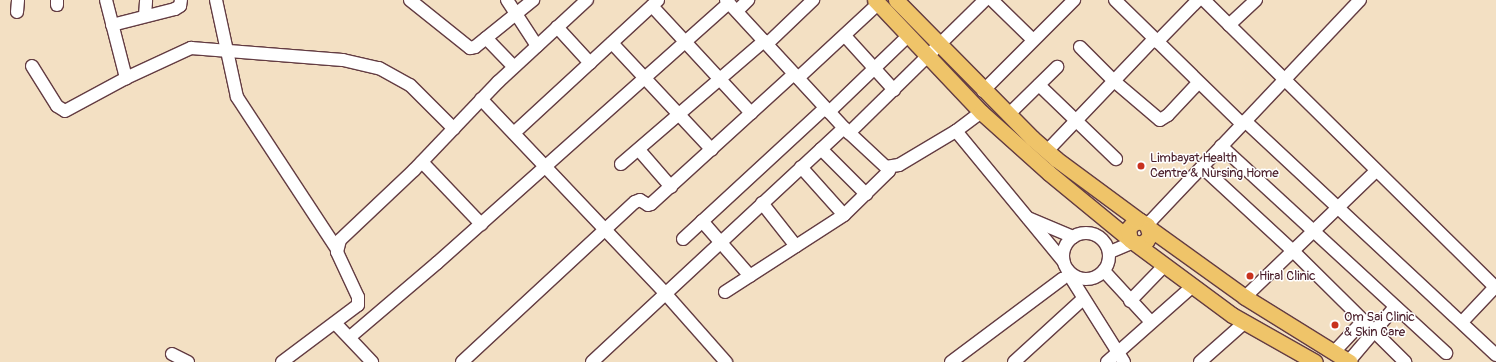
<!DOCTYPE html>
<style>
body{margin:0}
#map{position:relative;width:1496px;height:362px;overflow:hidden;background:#f3e0c3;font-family:Pangolin,sans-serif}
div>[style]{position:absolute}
.roads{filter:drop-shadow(1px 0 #633c42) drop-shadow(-1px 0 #633c42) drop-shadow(0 1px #633c42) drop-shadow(0 -1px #633c42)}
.minor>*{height:12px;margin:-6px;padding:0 6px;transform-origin:6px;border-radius:6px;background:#fff}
.minor>.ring{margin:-6px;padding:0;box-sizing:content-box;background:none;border:12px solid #fff;border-radius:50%}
.major>*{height:15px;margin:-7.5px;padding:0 7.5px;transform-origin:7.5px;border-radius:7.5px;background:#efc469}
.dots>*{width:11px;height:11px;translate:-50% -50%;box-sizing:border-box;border:2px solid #fff;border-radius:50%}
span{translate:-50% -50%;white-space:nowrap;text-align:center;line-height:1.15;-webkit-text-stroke:3px #fff;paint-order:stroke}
.poi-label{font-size:13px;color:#4a1f2b}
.left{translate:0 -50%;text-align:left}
</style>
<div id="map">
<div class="roads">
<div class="minor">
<div style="left:106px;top:0;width:81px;rotate:75.6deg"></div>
<div style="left:216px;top:0;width:99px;rotate:77.8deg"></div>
<div style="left:237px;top:97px;width:181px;rotate:56.7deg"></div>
<div style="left:410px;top:0;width:77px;rotate:38.7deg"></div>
<div style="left:470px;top:48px;width:5px;rotate:-11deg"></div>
<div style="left:475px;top:47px;width:75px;rotate:-39deg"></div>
<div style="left:507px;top:0;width:55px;rotate:56.9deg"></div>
<div style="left:726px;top:0;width:174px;rotate:47.3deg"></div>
<div style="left:844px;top:128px;width:57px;rotate:42.9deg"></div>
<div style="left:886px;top:167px;width:13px;rotate:-9deg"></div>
<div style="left:899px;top:165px;width:66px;rotate:-30.8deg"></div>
<div style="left:956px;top:131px;width:31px;rotate:-37deg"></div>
<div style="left:992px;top:0;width:57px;rotate:44.3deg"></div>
<div style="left:1115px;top:0;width:177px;rotate:44.3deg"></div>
<div style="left:1204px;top:0;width:410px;rotate:44.6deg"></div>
<div style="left:57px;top:5px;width:5px;rotate:-90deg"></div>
<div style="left:652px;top:6px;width:146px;rotate:47.2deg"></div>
<div style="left:737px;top:11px;width:16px;rotate:-45deg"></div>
<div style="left:17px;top:12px;width:12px;rotate:-85deg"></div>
<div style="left:145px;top:16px;width:16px;rotate:-86deg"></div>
<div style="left:112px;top:25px;width:65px;rotate:-14.3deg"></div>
<div style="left:175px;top:9px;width:6px;rotate:-31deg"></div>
<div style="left:180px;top:6px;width:6px;rotate:-81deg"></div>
<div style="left:1229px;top:25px;width:37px;rotate:-43deg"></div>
<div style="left:557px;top:27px;width:49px;rotate:47.5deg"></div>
<div style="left:845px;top:36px;width:73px;rotate:47.8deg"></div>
<div style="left:486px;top:38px;width:40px;rotate:46deg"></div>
<div style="left:1157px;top:42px;width:59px;rotate:-45.7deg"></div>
<div style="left:612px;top:43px;width:146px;rotate:46.9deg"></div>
<div style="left:767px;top:44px;width:64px;rotate:-43.7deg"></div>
<div style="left:1080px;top:47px;width:48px;rotate:45deg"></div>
<div style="left:1114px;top:81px;width:60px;rotate:40.3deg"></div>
<div style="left:1160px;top:120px;width:9px;rotate:-32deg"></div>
<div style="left:1168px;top:115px;width:44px;rotate:-46.8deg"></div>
<div style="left:32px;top:66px;width:47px;rotate:58deg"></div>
<div style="left:57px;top:106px;width:9px;rotate:32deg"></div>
<div style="left:65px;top:111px;width:69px;rotate:-28.4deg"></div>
<div style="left:126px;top:78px;width:72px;rotate:-24.8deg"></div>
<div style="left:191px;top:48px;width:152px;rotate:4.5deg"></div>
<div style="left:343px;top:60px;width:37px;rotate:13deg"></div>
<div style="left:379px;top:68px;width:35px;rotate:29deg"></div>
<div style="left:410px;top:85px;width:62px;rotate:45deg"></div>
<div style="left:798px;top:78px;width:109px;rotate:-42.8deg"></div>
<div style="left:1039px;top:85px;width:107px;rotate:43.9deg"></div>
<div style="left:983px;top:91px;width:129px;rotate:-45deg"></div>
<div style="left:481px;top:99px;width:266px;rotate:46.5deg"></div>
<div style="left:664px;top:292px;width:94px;rotate:48.5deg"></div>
<div style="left:829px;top:112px;width:110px;rotate:-43.9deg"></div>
<div style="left:1008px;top:115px;width:69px;rotate:-44.4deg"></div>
<div style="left:1245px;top:121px;width:343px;rotate:43deg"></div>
<div style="left:956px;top:131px;width:168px;rotate:50.5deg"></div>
<div style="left:514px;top:133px;width:196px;rotate:-42.7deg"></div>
<div style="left:849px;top:133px;width:190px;rotate:-44.4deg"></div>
<div style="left:1221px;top:146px;width:306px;rotate:42.6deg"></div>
<div style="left:821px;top:149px;width:64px;rotate:45deg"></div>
<div style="left:639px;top:150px;width:49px;rotate:49.1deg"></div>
<div style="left:1047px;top:151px;width:155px;rotate:-46.3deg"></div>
<div style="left:422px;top:162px;width:86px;rotate:46.4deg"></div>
<div style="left:621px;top:164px;width:189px;rotate:-40.7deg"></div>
<div style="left:801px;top:167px;width:64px;rotate:48.1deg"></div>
<div style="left:1202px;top:167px;width:124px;rotate:42.7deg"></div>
<div style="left:1293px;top:251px;width:158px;rotate:44.7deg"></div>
<div style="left:762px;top:203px;width:55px;rotate:51.7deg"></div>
<div style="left:1028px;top:218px;width:49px;rotate:22.9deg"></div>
<div style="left:702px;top:221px;width:73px;rotate:48.9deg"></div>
<div style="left:1147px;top:225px;width:310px;rotate:-46.6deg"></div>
<div class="ring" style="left:1063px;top:233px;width:34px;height:34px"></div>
<div style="left:683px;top:239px;width:193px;rotate:-42.7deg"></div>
<div style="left:1110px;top:252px;width:25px;rotate:-23deg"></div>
<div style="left:1104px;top:271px;width:69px;rotate:47.3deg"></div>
<div style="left:1068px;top:273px;width:105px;rotate:57.8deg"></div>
<div style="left:725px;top:292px;width:142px;rotate:-32.9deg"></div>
<div style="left:844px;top:215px;width:63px;rotate:-44.4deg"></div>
<div style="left:889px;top:171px;width:5px;rotate:-127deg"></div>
<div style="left:1245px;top:297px;width:182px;rotate:-43.9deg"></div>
<div style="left:1130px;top:301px;width:50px;rotate:-45.8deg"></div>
<div style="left:1462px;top:322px;width:48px;rotate:-46.7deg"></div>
<div style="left:335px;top:323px;width:54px;rotate:46.5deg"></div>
<div style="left:350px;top:337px;width:114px;rotate:-40.4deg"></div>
<div style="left:437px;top:263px;width:391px;rotate:-41.7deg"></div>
<div style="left:1334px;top:352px;width:42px;rotate:-46.9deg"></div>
<div style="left:172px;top:354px;width:18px;rotate:27deg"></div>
<div style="left:1349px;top:361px;width:71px;rotate:-49.6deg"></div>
<div style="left:282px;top:362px;width:95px;rotate:-36.9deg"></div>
<div style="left:358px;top:305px;width:8px;rotate:-90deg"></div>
<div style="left:358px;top:297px;width:50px;rotate:-115deg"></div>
<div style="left:337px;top:252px;width:12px;rotate:-76deg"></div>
<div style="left:340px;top:240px;width:102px;rotate:-43.4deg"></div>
<div style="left:414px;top:170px;width:122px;rotate:-46.3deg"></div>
<div style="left:498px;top:82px;width:121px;rotate:-42.7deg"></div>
<div style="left:462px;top:362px;width:236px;rotate:-42.8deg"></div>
<div style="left:635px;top:202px;width:5px;rotate:-22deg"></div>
<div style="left:640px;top:200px;width:9px;rotate:32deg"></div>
<div style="left:648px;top:205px;width:3px;rotate:-18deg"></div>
<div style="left:651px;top:204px;width:193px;rotate:-42.3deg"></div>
<div style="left:592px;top:362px;width:344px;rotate:-42.9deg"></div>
<div style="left:951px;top:362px;width:139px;rotate:-36.8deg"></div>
<div style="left:1014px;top:362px;width:93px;rotate:-42.4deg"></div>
<div style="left:1107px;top:362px;width:115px;rotate:-41.5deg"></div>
<div style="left:1200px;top:362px;width:60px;rotate:-41.6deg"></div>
</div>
<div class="major">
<div style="left:875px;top:0;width:154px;rotate:46.6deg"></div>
<div style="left:981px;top:112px;width:91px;rotate:41.9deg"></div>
<div style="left:1049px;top:173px;width:109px;rotate:39.4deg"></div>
<div style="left:1133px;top:242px;width:7px;rotate:16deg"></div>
<div style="left:1140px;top:244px;width:7px;rotate:-27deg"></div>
<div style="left:1146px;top:241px;width:7px;rotate:-56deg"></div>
<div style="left:1150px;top:235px;width:10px;rotate:-107deg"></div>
<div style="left:1147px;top:225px;width:8px;rotate:-150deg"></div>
<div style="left:1140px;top:221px;width:7px;rotate:164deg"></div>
<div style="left:1133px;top:223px;width:8px;rotate:130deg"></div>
<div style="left:1128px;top:229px;width:11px;rotate:80deg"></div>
<div style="left:896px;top:0;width:194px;rotate:45.4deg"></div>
<div style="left:1032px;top:138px;width:32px;rotate:41deg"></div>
<div style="left:1056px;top:159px;width:104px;rotate:36.4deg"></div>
<div style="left:1149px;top:228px;width:118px;rotate:35.7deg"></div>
<div style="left:1245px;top:297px;width:123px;rotate:31.8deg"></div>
<div style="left:1136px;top:244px;width:119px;rotate:36.5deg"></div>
<div style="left:1232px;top:315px;width:95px;rotate:29.5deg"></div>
</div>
</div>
<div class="dots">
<div style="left:1141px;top:166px;background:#c8321e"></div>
<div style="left:1250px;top:276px;background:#c8321e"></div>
<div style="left:1335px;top:325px;background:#c8321e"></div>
</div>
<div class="poi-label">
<span class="left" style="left:1150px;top:166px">Limbayat Health<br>Centre &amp; Nursing Home</span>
<span class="left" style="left:1259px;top:276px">Hiral Clinic</span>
<span class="left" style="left:1344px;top:325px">Om Sai Clinic<br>&amp; Skin Care</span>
</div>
</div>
